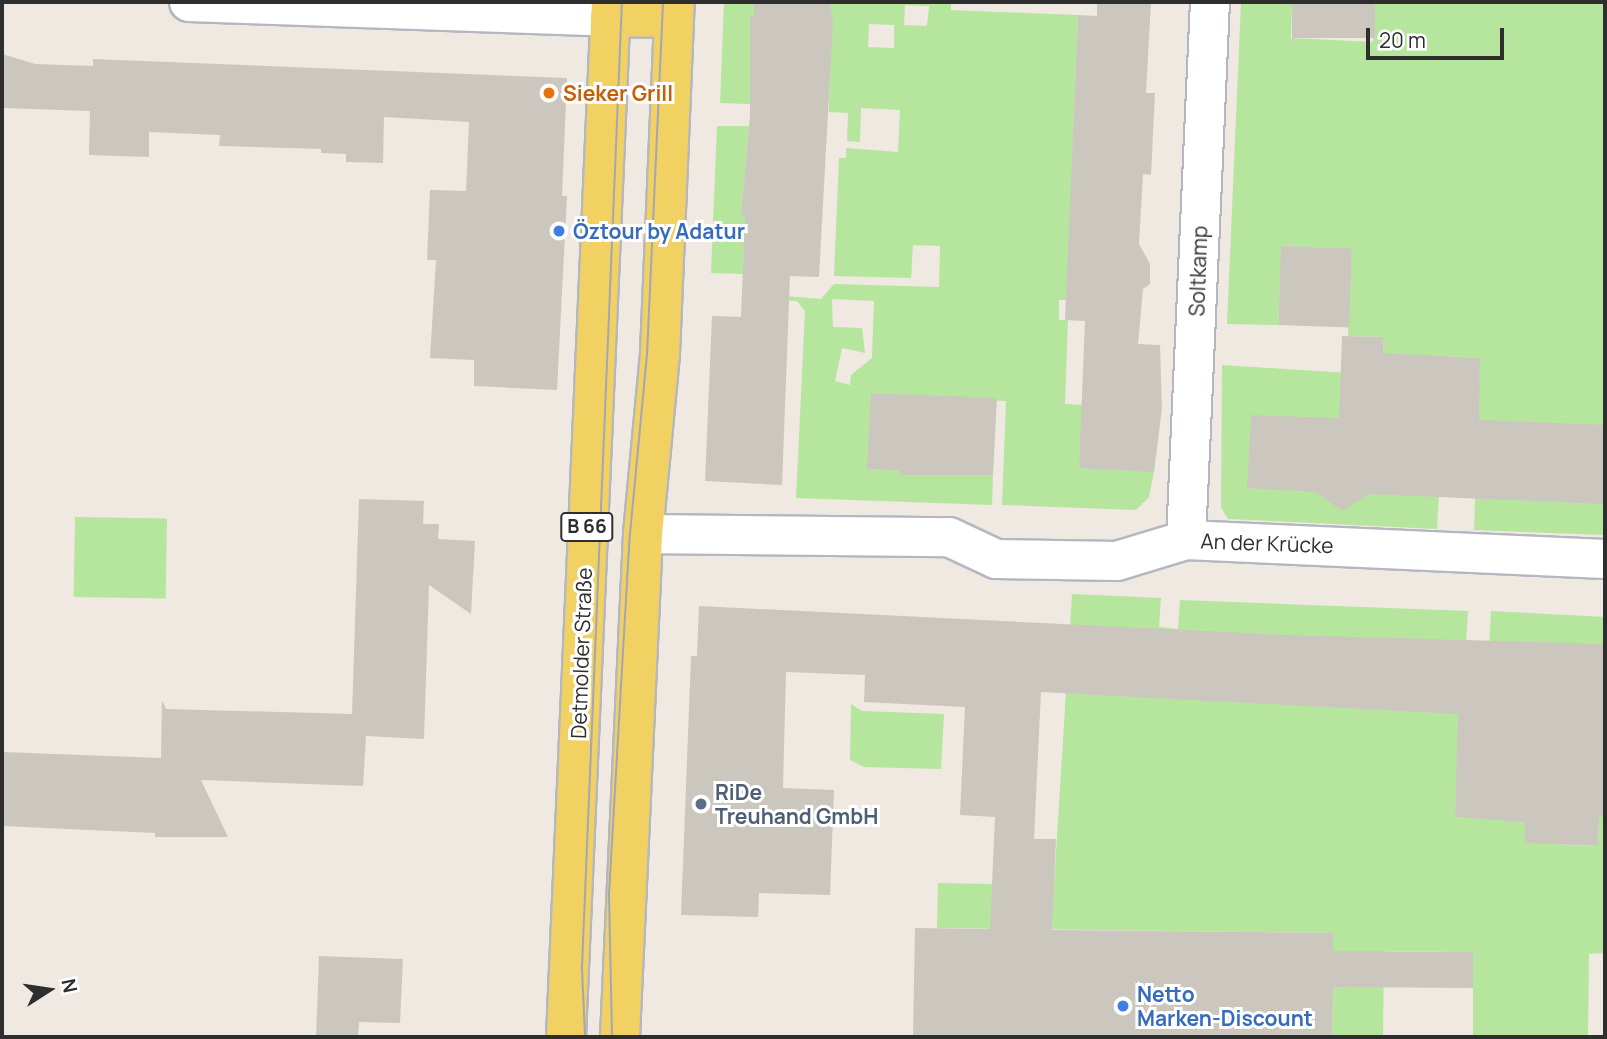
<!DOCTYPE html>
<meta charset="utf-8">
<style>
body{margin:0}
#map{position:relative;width:1607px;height:1039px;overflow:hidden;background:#efe9e1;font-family:Manrope,sans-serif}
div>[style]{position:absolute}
.green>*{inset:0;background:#b6e59e;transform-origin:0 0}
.building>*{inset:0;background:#cbc7bf;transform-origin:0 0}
.roads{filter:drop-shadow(2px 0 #b4b7c1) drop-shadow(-2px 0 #b4b7c1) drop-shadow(0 2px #b4b7c1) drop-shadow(0 -2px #b4b7c1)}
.minor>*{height:38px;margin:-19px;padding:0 19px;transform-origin:19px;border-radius:19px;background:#fff}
.major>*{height:38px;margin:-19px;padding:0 19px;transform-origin:19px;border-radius:19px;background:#f2d163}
.tram>*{height:2px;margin:-1px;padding:0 1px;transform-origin:1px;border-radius:1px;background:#a3a6b8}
.dots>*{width:19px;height:19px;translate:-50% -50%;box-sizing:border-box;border:4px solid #fff;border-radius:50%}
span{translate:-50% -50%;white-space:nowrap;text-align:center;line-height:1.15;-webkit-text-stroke:6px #fff;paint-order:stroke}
.shield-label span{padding:2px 5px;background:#fff;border:2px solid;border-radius:5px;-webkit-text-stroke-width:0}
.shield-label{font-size:19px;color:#2e2e2e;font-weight:700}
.food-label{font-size:21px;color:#c56008;font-weight:700}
.left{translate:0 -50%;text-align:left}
.shop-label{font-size:21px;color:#366cbe;font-weight:700}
.street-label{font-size:21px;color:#2e2e2e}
.service-label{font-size:21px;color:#4e5e75;font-weight:700}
.frame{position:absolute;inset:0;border:4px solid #2e2e2e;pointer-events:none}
.north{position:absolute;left:14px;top:955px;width:70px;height:70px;-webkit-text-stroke:5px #fff;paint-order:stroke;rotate:78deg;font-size:19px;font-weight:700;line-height:28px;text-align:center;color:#2e2e2e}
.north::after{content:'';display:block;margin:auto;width:24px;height:32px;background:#2e2e2e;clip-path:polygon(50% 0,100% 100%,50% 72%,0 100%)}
.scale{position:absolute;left:1366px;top:28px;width:138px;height:32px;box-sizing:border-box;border:4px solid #2e2e2e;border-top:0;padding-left:9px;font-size:21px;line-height:24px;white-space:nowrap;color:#2e2e2e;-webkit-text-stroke:5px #fff;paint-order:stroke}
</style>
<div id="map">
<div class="green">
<div style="clip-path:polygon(724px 2px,754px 2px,754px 16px,750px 16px,750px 104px,720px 103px)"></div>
<div style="clip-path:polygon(evenodd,830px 2px,951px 2px,951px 10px,1078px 15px,1069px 245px,1085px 300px,1059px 300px,1059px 320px,1068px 320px,1065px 404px,1082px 405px,1154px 472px,1149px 497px,1136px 510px,1002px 505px,1006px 401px,872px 393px,868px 469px,900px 471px,900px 475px,993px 475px,992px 505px,796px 498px,805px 311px,797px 301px,751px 299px,751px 293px,821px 299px,834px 284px,939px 287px,940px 246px,913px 245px,911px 278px,834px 276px,839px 158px,846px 158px,846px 148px,898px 152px,900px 110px,861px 108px,860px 142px,847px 141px,848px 113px,829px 112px,830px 2px,905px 5px,929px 6px,927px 26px,904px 25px,905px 5px,830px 2px,869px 24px,894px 25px,894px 48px,868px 47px,869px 24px,830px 2px,832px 299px,874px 301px,872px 358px,851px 375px,850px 385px,835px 381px,842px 348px,865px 353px,862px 328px,833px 327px,832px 299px)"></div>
<div style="clip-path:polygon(1241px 2px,1292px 2px,1291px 38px,1373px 42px,1375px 2px,1605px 2px,1605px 535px,1474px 530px,1480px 358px,1440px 356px,1443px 423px,1437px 529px,1228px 519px,1221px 507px,1222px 365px,1381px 375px,1383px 353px,1384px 337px,1348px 336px,1352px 249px,1282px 246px,1278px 325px,1227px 324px)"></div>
<div style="clip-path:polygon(717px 126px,749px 126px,741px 215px,745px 216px,743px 274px,711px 273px)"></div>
<div style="left:75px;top:517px;width:92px;height:80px;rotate:1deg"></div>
<div style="clip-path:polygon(1072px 594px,1161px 598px,1159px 627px,1178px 629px,1180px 600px,1468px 611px,1455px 817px,1562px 822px,1561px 845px,1598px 846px,1599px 817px,1605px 817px,1605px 953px,1589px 954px,1588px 1037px,1473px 1037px,1473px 952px,1384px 951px,1383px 1037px,1332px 1037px,1333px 933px,937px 928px,938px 883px,1054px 885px)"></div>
<div style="left:1491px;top:611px;width:114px;height:30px;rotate:3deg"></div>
<div style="clip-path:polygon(851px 704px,862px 711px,944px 714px,941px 769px,864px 767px,850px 760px)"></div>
</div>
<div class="building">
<div style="clip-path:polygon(754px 2px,830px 2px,833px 22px,819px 277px,790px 276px,782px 485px,705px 481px,712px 316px,741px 317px,745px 216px,741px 215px,750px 115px,750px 16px,754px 16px)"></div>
<div style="clip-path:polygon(1097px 2px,1151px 2px,1146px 93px,1155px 93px,1151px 175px,1143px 174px,1139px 244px,1150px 264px,1150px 284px,1143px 289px,1138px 344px,1160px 345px,1162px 408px,1154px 472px,1079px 468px,1085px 321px,1065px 320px,1078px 15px,1097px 16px)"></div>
<div style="left:1292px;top:2px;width:83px;height:36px"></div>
<div style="clip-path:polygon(2px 54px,35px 64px,93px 66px,93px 59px,567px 78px,562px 196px,567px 196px,557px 390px,474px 386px,474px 360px,430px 358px,436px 260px,427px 260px,430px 190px,466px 191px,469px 122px,384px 117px,383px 163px,346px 162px,346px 154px,321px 153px,321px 149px,219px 146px,220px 135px,149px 132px,149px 157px,89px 155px,90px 111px,2px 108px)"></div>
<div style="left:1281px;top:246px;width:71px;height:79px;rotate:2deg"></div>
<div style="clip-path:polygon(1342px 336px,1384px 337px,1383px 353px,1480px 358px,1479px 420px,1605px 425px,1605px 504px,1369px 494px,1342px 511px,1316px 492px,1247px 488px,1251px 415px,1339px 418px)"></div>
<div style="clip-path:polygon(871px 393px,997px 398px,993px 475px,900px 475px,900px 471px,867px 469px)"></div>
<div style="clip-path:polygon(359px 499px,424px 501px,423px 524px,439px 524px,438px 539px,475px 541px,471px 614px,429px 585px,424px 739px,366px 736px,363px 786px,201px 780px,228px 837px,155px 837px,155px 833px,2px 826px,2px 752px,161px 758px,162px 700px,166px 709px,352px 714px)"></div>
<div style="clip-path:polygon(699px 606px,1286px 635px,1605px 644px,1605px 817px,1599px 817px,1598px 846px,1525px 843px,1525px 822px,1455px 817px,1458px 714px,1041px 692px,1034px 839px,1056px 839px,1052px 930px,1333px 933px,1333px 951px,1473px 952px,1473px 988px,1333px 987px,1332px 1037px,913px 1037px,915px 928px,990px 929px,995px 817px,960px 815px,965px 707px,864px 702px,865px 675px,786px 672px,783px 788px,834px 790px,830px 895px,759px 893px,758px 917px,681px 915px,691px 656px,697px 656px)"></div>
<div style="clip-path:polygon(319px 956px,403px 959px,400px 1023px,359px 1022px,358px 1037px,316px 1037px)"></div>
</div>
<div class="roads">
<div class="minor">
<div style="left:189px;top:2px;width:421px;rotate:2deg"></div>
<div style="left:643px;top:534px;width:306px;rotate:0.6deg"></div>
<div style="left:949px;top:537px;width:52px;rotate:25.1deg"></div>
<div style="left:996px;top:559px;width:121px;rotate:0.9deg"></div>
<div style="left:1117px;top:561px;width:72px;rotate:-16.9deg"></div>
<div style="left:1186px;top:540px;width:419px;rotate:2.6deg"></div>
<div style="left:1186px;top:540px;width:539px;rotate:-87.45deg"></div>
</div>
<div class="major">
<div style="left:610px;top:17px;width:64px;rotate:0.9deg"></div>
<div style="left:566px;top:1037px;width:1036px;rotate:-87.51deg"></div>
<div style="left:620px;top:1037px;width:504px;rotate:-87.38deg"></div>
<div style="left:643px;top:534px;width:181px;rotate:-84.6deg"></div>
<div style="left:660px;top:354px;width:352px;rotate:-87.6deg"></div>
</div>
</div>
<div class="tram">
<div style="left:585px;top:1037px;width:70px;rotate:-92.5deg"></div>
<div style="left:582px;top:967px;width:966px;rotate:-87.63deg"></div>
<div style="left:612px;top:1037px;width:143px;rotate:-91.2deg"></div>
<div style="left:609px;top:894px;width:361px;rotate:-86.7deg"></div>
<div style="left:630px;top:534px;width:180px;rotate:-84.6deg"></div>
<div style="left:647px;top:355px;width:353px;rotate:-87.4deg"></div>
</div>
<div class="dots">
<div style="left:549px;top:93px;background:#e8710a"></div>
<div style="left:559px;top:231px;background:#3f7fe0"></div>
<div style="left:701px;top:804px;background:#5c6f8a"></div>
<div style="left:1123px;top:1006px;background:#3f7fe0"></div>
</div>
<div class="shield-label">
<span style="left:587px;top:527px">B 66</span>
</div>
<div class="food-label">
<span class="left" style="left:563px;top:93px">Sieker Grill</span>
</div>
<div class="shop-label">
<span class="left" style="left:573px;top:231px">Öztour by Adatur</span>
<span class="left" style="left:1137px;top:1006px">Netto<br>Marken-Discount</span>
</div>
<div class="street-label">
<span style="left:1198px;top:271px;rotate:-88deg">Soltkamp</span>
<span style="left:1267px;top:543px;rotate:2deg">An der Krücke</span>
<span style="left:581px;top:653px;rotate:-88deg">Detmolder Straße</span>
</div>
<div class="service-label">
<span class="left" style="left:715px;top:804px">RiDe<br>Treuhand GmbH</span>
</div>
<div class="frame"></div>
<div class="north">N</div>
<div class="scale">20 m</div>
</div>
